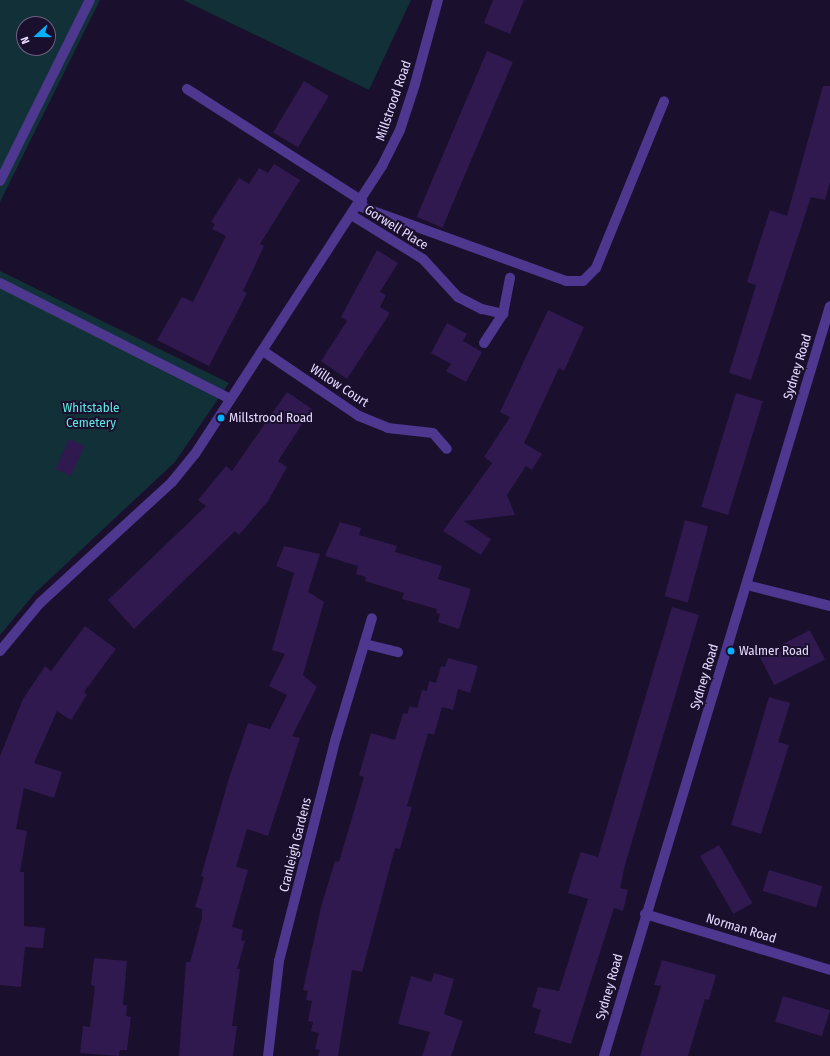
<!DOCTYPE html>
<style>
body{margin:0}
#map{position:relative;width:830px;height:1056px;overflow:hidden;background:#1a0f2c;font-family:"Fira Sans Condensed",sans-serif}
div>[style]{position:absolute}
.green>*{inset:0;background:#113037}
.building>*{inset:0;background:#30194f;transform-origin:0 0}
.service>*{height:10px;margin:-5px;padding:0 5px;transform-origin:5px;border-radius:5px;background:#4d378f}
.minor>*{height:10px;margin:-5px;padding:0 5px;transform-origin:5px;border-radius:5px;background:#4d378f}
.tertiary>*{height:10px;margin:-5px;padding:0 5px;transform-origin:5px;border-radius:5px;background:#4d378f}
.dots>*{width:11px;height:11px;translate:-50% -50%;box-sizing:border-box;border:2px solid #1a0f2c;border-radius:50%}
span{translate:-50% -50%;white-space:nowrap;text-align:center;line-height:1.15;-webkit-text-stroke:4px #1a0f2c;paint-order:stroke}
.street-label{font-size:13px;color:#e6daff}
.park-label{font-size:13px;color:#5beae5}
.poi-label{font-size:13px;color:#e6daff}
.left{translate:0 -50%;text-align:left}
.north{position:absolute;left:16px;top:16px;width:40px;height:40px;box-sizing:border-box;background:#1a0f2c;border:1px solid #6c6080;border-radius:50%;rotate:249deg;font-size:11px;font-weight:700;line-height:16px;text-align:center;color:#e6daff}
.north::after{content:'';display:block;margin:auto;width:14px;height:18px;background:#06afff;clip-path:polygon(50% 0,100% 100%,50% 72%,0 100%)}
</style>
<div id="map">
<div class="green">
<div style="clip-path:polygon(evenodd,0 0,100px 0,0 202px,0 0,24px 24px,48px 24px,48px 48px,24px 48px,24px 24px)"></div>
<div style="clip-path:polygon(183px 0,411px 0,369px 90px)"></div>
<div style="clip-path:polygon(0 271px,229px 383px,175px 462px,35px 593px,0 635px)"></div>
</div>
<div class="building">
<div style="clip-path:polygon(493px 0,524px 0,510px 34px,484px 23px)"></div>
<div style="left:487px;top:51px;width:28px;height:180px;rotate:23deg"></div>
<div style="left:304px;top:81px;width:29px;height:60px;rotate:31deg"></div>
<div style="clip-path:polygon(823px 86px,830px 86px,830px 182px,825px 200px,811px 197px,751px 380px,729px 373px,756px 285px,747px 282px,770px 210px,787px 216px)"></div>
<div style="clip-path:polygon(274px 164px,300px 180px,260px 244px,264px 246px,243px 291px,247px 293px,209px 366px,157px 340px,182px 297px,193px 302px,226px 236px,212px 229px,215px 224px,211px 222px,239px 178px,249px 184px,259px 168px,268px 173px)"></div>
<div style="clip-path:polygon(377px 250px,398px 263px,380px 292px,386px 295px,380px 307px,390px 313px,347px 379px,321px 361px,347px 321px,341px 317px)"></div>
<div style="clip-path:polygon(548px 310px,584px 327px,564px 371px,559px 368px,524px 443px,542px 454px,532px 470px,526px 466px,507px 495px,515px 515px,464px 521px,491px 539px,481px 555px,443px 531px,492px 463px,484px 457px,510px 417px,500px 412px)"></div>
<div style="clip-path:polygon(447px 323px,467px 334px,463px 341px,482px 352px,466px 382px,446px 371px,451px 364px,431px 353px)"></div>
<div style="clip-path:polygon(287px 392px,312px 409px,278px 461px,287px 467px,268px 501px,239px 535px,235px 531px,134px 629px,108px 600px,206px 506px,198px 500px,226px 466px,232px 471px)"></div>
<div style="left:736px;top:393px;width:28px;height:119px;rotate:17deg"></div>
<div style="left:69px;top:439px;width:17px;height:33px;rotate:24deg"></div>
<div style="left:685px;top:520px;width:24px;height:79px;rotate:15deg"></div>
<div style="clip-path:polygon(340px 522px,361px 528px,359px 535px,397px 546px,395px 552px,442px 566px,438px 579px,471px 589px,459px 629px,438px 622px,440px 614px,436px 613px,437px 609px,402px 599px,404px 593px,365px 581px,366px 577px,356px 574px,358px 566px,325px 556px)"></div>
<div style="clip-path:polygon(284px 546px,320px 554px,308px 592px,324px 602px,303px 675px,317px 687px,292px 736px,300px 738px,268px 836px,247px 829px,236px 867px,248px 870px,232px 927px,243px 930px,241px 940px,245px 941px,237px 969px,240px 969px,232px 1026px,237px 1026px,233px 1056px,179px 1056px,186px 962px,190px 962px,202px 918px,202px 909px,195px 907px,204px 877px,201px 876px,229px 778px,248px 723px,270px 729px,287px 695px,269px 686px,285px 654px,272px 650px,294px 573px,276px 566px)"></div>
<div style="clip-path:polygon(672px 607px,699px 615px,625px 865px,620px 888px,628px 890px,623px 911px,614px 908px,571px 1044px,534px 1033px,541px 1010px,532px 1007px,538px 987px,559px 991px,588px 899px,568px 893px,573px 875px,581px 852px,598px 857px)"></div>
<div style="clip-path:polygon(85px 626px,116px 649px,84px 692px,87px 695px,71px 720px,57px 711px,34px 763px,62px 772px,54px 798px,24px 788px,16px 829px,27px 831px,20px 872px,24px 872px,24px 926px,45px 928px,43px 948px,25px 947px,21px 987px,0 985px,0 756px,23px 699px,45px 666px,51px 671px)"></div>
<div style="left:810px;top:630px;width:33px;height:57px;rotate:63deg"></div>
<div style="clip-path:polygon(448px 658px,478px 666px,470px 693px,458px 689px,453px 710px,442px 707px,434px 735px,428px 733px,407px 806px,412px 807px,400px 849px,395px 848px,362px 972px,352px 970px,338px 1056px,318px 1056px,320px 1050px,315px 1049px,319px 1033px,311px 1031px,313px 1022px,308px 1021px,312px 1001px,306px 1000px,308px 991px,303px 990px,321px 907px,335px 861px,339px 862px,364px 777px,359px 775px,371px 733px,395px 740px,403px 713px,407px 714px,410px 706px,417px 708px,422px 690px,427px 691px,429px 681px,436px 683px,441px 666px,445px 667px)"></div>
<div style="clip-path:polygon(769px 697px,790px 703px,778px 742px,789px 745px,761px 834px,731px 825px)"></div>
<div style="left:719px;top:845px;width:67px;height:22px;rotate:60deg"></div>
<div style="left:769px;top:870px;width:56px;height:22px;rotate:17deg"></div>
<div style="clip-path:polygon(94px 958px,127px 961px,123px 1005px,127px 1005px,126px 1016px,131px 1017px,127px 1050px,120px 1050px,119px 1056px,80px 1053px,83px 1026px,90px 1027px,95px 986px,91px 985px)"></div>
<div style="clip-path:polygon(662px 960px,716px 975px,709px 1000px,705px 999px,688px 1056px,640px 1056px,661px 986px,654px 985px)"></div>
<div style="clip-path:polygon(434px 973px,454px 979px,444px 1014px,463px 1021px,451px 1056px,422px 1056px,430px 1032px,398px 1024px,411px 976px,431px 982px)"></div>
<div style="left:783px;top:996px;width:49px;height:27px;rotate:17deg"></div>
</div>
<div class="service">
<div style="left:187px;top:89px;width:208px;rotate:32.6deg"></div>
<div style="left:0;top:181px;width:202px;rotate:-63.6deg"></div>
<div style="left:359px;top:206px;width:220px;rotate:19.9deg"></div>
<div style="left:566px;top:281px;width:17px"></div>
<div style="left:583px;top:281px;width:18px;rotate:-45deg"></div>
<div style="left:596px;top:268px;width:180px;rotate:-67.8deg"></div>
<div style="left:0;top:283px;width:258px;rotate:26.7deg"></div>
</div>
<div class="minor">
<div style="left:353px;top:216px;width:82px;rotate:31.6deg"></div>
<div style="left:423px;top:259px;width:52px;rotate:47.4deg"></div>
<div style="left:458px;top:297px;width:27px;rotate:27deg"></div>
<div style="left:482px;top:309px;width:22px;rotate:13deg"></div>
<div style="left:484px;top:343px;width:35px;rotate:-57deg"></div>
<div style="left:503px;top:314px;width:37px;rotate:-79deg"></div>
<div style="left:263px;top:351px;width:116px;rotate:34.1deg"></div>
<div style="left:359px;top:416px;width:31px;rotate:22deg"></div>
<div style="left:388px;top:428px;width:45px;rotate:6.3deg"></div>
<div style="left:433px;top:433px;width:21px;rotate:49deg"></div>
<div style="left:747px;top:585px;width:86px;rotate:14.2deg"></div>
<div style="left:365px;top:644px;width:34px;rotate:14deg"></div>
<div style="left:645px;top:914px;width:193px;rotate:16.8deg"></div>
<div style="left:268px;top:1056px;width:96px;rotate:-83.4deg"></div>
<div style="left:279px;top:961px;width:230px;rotate:-75.7deg"></div>
<div style="left:336px;top:738px;width:125px;rotate:-73.3deg"></div>
<div style="left:604px;top:1056px;width:783px;rotate:-73.23deg"></div>
</div>
<div class="tertiary">
<div style="left:0;top:651px;width:62px;rotate:-50.2deg"></div>
<div style="left:40px;top:603px;width:179px;rotate:-42.5deg"></div>
<div style="left:172px;top:482px;width:36px;rotate:-51deg"></div>
<div style="left:195px;top:454px;width:343px;rotate:-57deg"></div>
<div style="left:382px;top:166px;width:40px;rotate:-63.4deg"></div>
<div style="left:400px;top:130px;width:48px;rotate:-71.9deg"></div>
<div style="left:415px;top:84px;width:87px;rotate:-74.7deg"></div>
</div>
<div class="dots">
<div style="left:221px;top:418px;background:#06afff"></div>
<div style="left:731px;top:651px;background:#06afff"></div>
</div>
<div class="street-label">
<span style="left:394px;top:101px;rotate:-71deg">Millstrood Road</span>
<span style="left:396px;top:228px;rotate:32deg">Gorwell Place</span>
<span style="left:798px;top:367px;rotate:-73deg">Sydney Road</span>
<span style="left:339px;top:386px;rotate:33deg">Willow Court</span>
<span style="left:705px;top:677px;rotate:-73deg">Sydney Road</span>
<span style="left:296px;top:845px;rotate:-76deg">Cranleigh Gardens</span>
<span style="left:741px;top:929px;rotate:17deg">Norman Road</span>
<span style="left:610px;top:987px;rotate:-74deg">Sydney Road</span>
</div>
<div class="park-label">
<span style="left:91px;top:416px">Whitstable<br>Cemetery</span>
</div>
<div class="poi-label">
<span class="left" style="left:229px;top:418px">Millstrood Road</span>
<span class="left" style="left:739px;top:651px">Walmer Road</span>
</div>
<div class="north">N</div>
</div>
